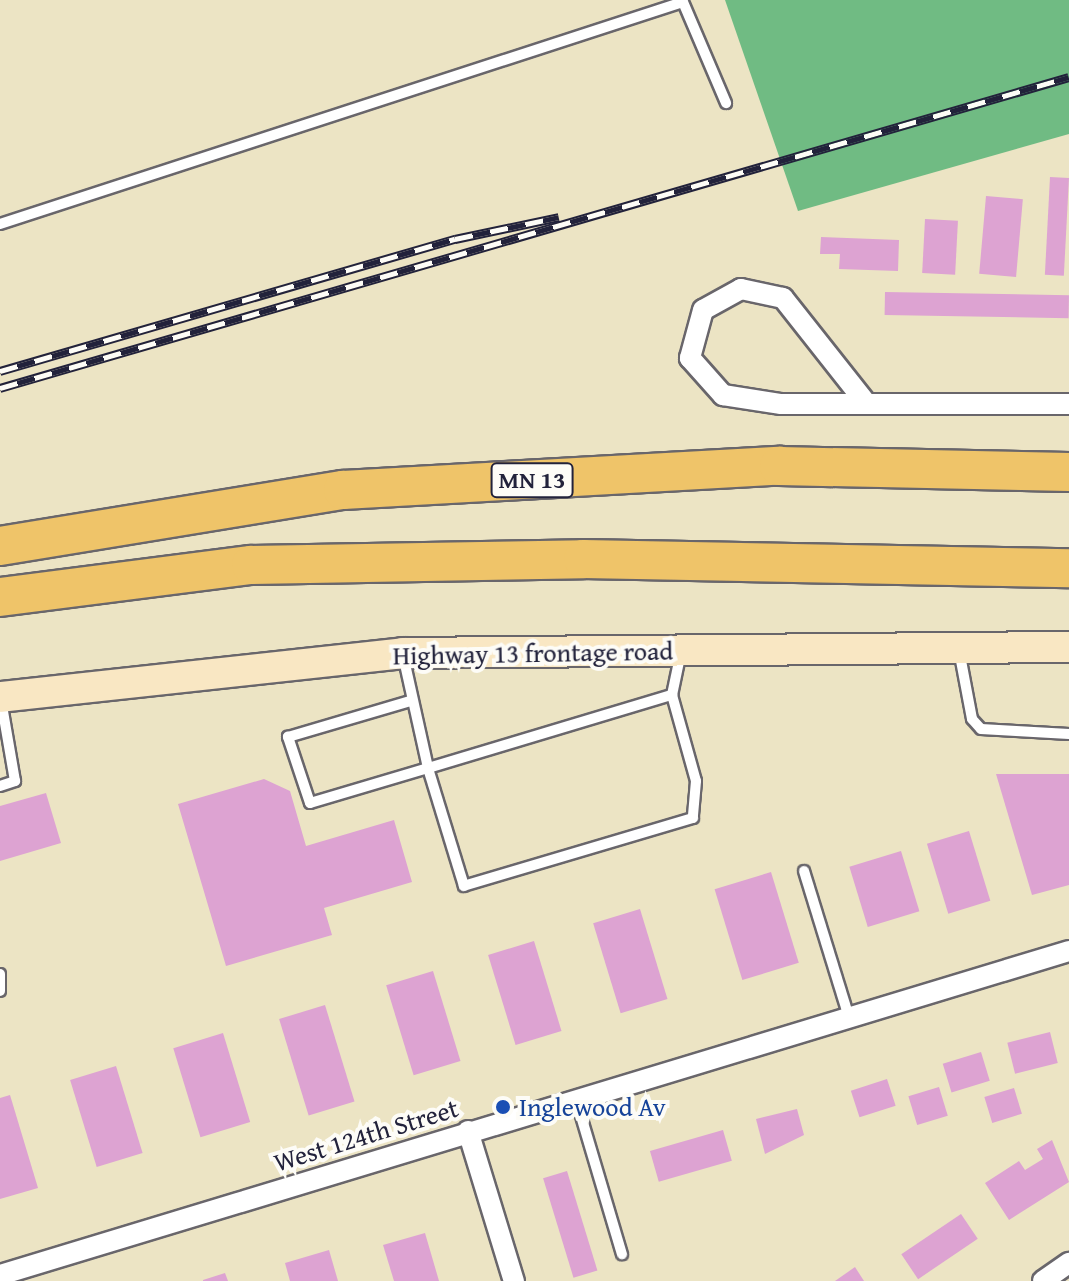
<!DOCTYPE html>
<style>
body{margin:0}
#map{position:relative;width:1069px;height:1281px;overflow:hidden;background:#ece4c4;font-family:"Gentium Book Plus",serif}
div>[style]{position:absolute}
.forest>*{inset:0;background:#70bb83}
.building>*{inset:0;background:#dda3d2;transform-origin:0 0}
.roads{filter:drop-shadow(2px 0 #69666b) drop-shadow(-2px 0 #69666b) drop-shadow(0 2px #69666b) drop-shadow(0 -2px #69666b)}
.lane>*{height:10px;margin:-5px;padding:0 5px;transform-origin:5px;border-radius:5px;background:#fff}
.street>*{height:20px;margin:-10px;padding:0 10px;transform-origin:10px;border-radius:10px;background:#fff}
.secondary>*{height:30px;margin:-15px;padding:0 15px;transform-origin:15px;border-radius:15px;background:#f9e7c3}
.highway>*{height:38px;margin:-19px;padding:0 19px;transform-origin:19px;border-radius:19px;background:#efc469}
.rail>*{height:9px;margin-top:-4.5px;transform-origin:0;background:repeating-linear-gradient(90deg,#fdfcf7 0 18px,#22223b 0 36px);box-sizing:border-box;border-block:2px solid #22223b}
.dots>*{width:22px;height:22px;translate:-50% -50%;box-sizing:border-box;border:4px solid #fdfcf7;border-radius:50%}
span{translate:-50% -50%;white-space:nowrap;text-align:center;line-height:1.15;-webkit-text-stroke:8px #fdfcf7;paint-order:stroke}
.shield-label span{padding:2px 6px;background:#fdfcf7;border:2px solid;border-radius:6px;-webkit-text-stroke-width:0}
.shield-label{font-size:24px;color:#22223b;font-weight:700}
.street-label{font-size:26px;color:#22223b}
.transit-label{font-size:26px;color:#164399}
.left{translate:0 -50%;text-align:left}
</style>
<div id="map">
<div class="forest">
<div style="clip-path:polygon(725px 0,1069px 0,1069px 134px,798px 211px)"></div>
</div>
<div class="building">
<div style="left:1050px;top:177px;width:19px;height:98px;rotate:3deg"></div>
<div style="left:986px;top:196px;width:37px;height:78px;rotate:5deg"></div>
<div style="left:925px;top:219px;width:33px;height:54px;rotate:3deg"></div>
<div style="clip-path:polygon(821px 237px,899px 240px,898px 271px,839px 269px,840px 254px,820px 254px)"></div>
<div style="left:885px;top:292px;width:184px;height:23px;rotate:1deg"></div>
<div style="clip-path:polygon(996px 774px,1069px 774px,1069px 885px,1032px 895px)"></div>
<div style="clip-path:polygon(264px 779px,290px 791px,306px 846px,394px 820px,412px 882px,324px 908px,332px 935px,226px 966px,178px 804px)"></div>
<div style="clip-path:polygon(46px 793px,61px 843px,0 861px,0 806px)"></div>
<div style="left:969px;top:831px;width:73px;height:44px;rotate:73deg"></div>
<div style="left:901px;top:851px;width:63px;height:54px;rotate:73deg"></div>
<div style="left:771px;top:872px;width:95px;height:59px;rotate:73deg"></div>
<div style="left:640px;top:909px;width:94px;height:49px;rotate:73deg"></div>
<div style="left:534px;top:941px;width:94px;height:48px;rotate:73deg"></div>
<div style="left:433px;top:971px;width:94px;height:49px;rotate:73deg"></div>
<div style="left:325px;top:1005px;width:101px;height:48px;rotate:73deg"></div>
<div style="left:1050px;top:1032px;width:32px;height:44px;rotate:76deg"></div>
<div style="left:223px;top:1033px;width:93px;height:52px;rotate:73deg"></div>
<div style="left:981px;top:1052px;width:30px;height:40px;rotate:73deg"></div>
<div style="left:116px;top:1066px;width:91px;height:48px;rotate:73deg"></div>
<div style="left:887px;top:1079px;width:28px;height:38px;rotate:72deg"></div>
<div style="left:939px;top:1087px;width:30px;height:32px;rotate:73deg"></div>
<div style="left:1014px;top:1088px;width:27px;height:31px;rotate:73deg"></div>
<div style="clip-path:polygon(10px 1095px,38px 1188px,0 1199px,0 1098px)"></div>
<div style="clip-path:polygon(797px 1109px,804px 1135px,765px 1154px,756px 1119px)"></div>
<div style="left:723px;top:1130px;width:32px;height:76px;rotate:74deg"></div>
<div style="clip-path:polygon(1052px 1140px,1069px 1182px,1009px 1220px,985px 1183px,1019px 1161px,1025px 1170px,1043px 1159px,1037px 1149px)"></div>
<div style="left:567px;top:1171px;width:104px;height:25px;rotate:73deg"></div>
<div style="left:961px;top:1214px;width:30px;height:72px;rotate:56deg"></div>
<div style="clip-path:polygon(425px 1233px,439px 1281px,394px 1281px,383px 1245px)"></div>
<div style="clip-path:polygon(329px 1250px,338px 1281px,290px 1281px,285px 1263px)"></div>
<div style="clip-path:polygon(855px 1267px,864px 1281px,835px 1281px)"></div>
<div style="clip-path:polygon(225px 1273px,228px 1281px,203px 1281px,203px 1280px)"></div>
</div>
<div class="roads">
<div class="lane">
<div style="left:0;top:224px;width:718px;rotate:-18.01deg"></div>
<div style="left:683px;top:2px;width:110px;rotate:66.9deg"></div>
<div style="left:959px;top:650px;width:70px;rotate:79.3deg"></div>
<div style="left:972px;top:719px;width:13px;rotate:48deg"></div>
<div style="left:981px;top:729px;width:88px;rotate:3.3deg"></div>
<div style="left:403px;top:655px;width:116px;rotate:77.5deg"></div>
<div style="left:428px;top:768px;width:123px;rotate:163.5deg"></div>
<div style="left:310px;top:803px;width:70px;rotate:-108.4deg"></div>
<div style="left:288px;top:737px;width:127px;rotate:-16.4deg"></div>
<div style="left:672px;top:695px;width:89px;rotate:74.4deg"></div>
<div style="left:696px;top:781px;width:37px;rotate:95deg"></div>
<div style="left:693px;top:818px;width:239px;rotate:163.5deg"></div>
<div style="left:464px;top:886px;width:123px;rotate:-107deg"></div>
<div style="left:428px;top:768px;width:255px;rotate:-16.7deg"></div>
<div style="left:672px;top:695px;width:44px;rotate:-78.2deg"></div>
<div style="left:0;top:786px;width:16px;rotate:-18deg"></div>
<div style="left:15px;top:781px;width:82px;rotate:-99.8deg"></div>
<div style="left:804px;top:871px;width:153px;rotate:72.9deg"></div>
<div style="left:0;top:974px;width:17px;rotate:90deg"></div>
<div style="left:576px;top:1099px;width:162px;rotate:73.5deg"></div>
</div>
<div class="street">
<div style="left:866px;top:403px;width:134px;rotate:-128.3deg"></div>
<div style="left:783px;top:298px;width:43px;rotate:-167.9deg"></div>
<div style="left:741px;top:289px;width:43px;rotate:151.1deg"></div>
<div style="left:703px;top:310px;width:50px;rotate:105.2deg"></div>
<div style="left:690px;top:358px;width:50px;rotate:48.3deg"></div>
<div style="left:723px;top:395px;width:59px;rotate:8.8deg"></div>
<div style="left:781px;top:404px;width:288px"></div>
<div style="left:468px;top:1131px;width:157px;rotate:73deg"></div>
<div style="left:0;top:1275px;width:1117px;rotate:-16.86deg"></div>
<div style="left:1043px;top:1281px;width:32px;rotate:-35deg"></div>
</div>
<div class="secondary">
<div style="left:0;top:697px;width:405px;rotate:-6.2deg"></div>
<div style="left:403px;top:653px;width:666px;rotate:-0.52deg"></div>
</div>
<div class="highway">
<div style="left:0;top:546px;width:348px;rotate:-9.3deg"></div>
<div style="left:343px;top:490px;width:437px;rotate:-3.2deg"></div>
<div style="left:779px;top:466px;width:290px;rotate:1.2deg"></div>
<div style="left:0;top:597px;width:253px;rotate:-7.3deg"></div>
<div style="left:251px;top:565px;width:332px;rotate:-1deg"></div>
<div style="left:583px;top:559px;width:486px;rotate:1.1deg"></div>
</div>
</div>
<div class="rail">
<div style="left:0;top:371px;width:474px;rotate:-16.2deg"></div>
<div style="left:455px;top:239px;width:106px;rotate:-11.9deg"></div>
<div style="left:0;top:388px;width:1113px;rotate:-16.22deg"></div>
</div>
<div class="dots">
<div style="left:503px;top:1107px;background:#1a4fb4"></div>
</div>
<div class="shield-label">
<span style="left:532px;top:480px">MN 13</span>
</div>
<div class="street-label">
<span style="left:533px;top:653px;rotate:-1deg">Highway 13 frontage road</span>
<span style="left:366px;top:1135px;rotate:-17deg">West 124th Street</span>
</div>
<div class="transit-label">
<span class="left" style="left:519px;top:1107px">Inglewood Av</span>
</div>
</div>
